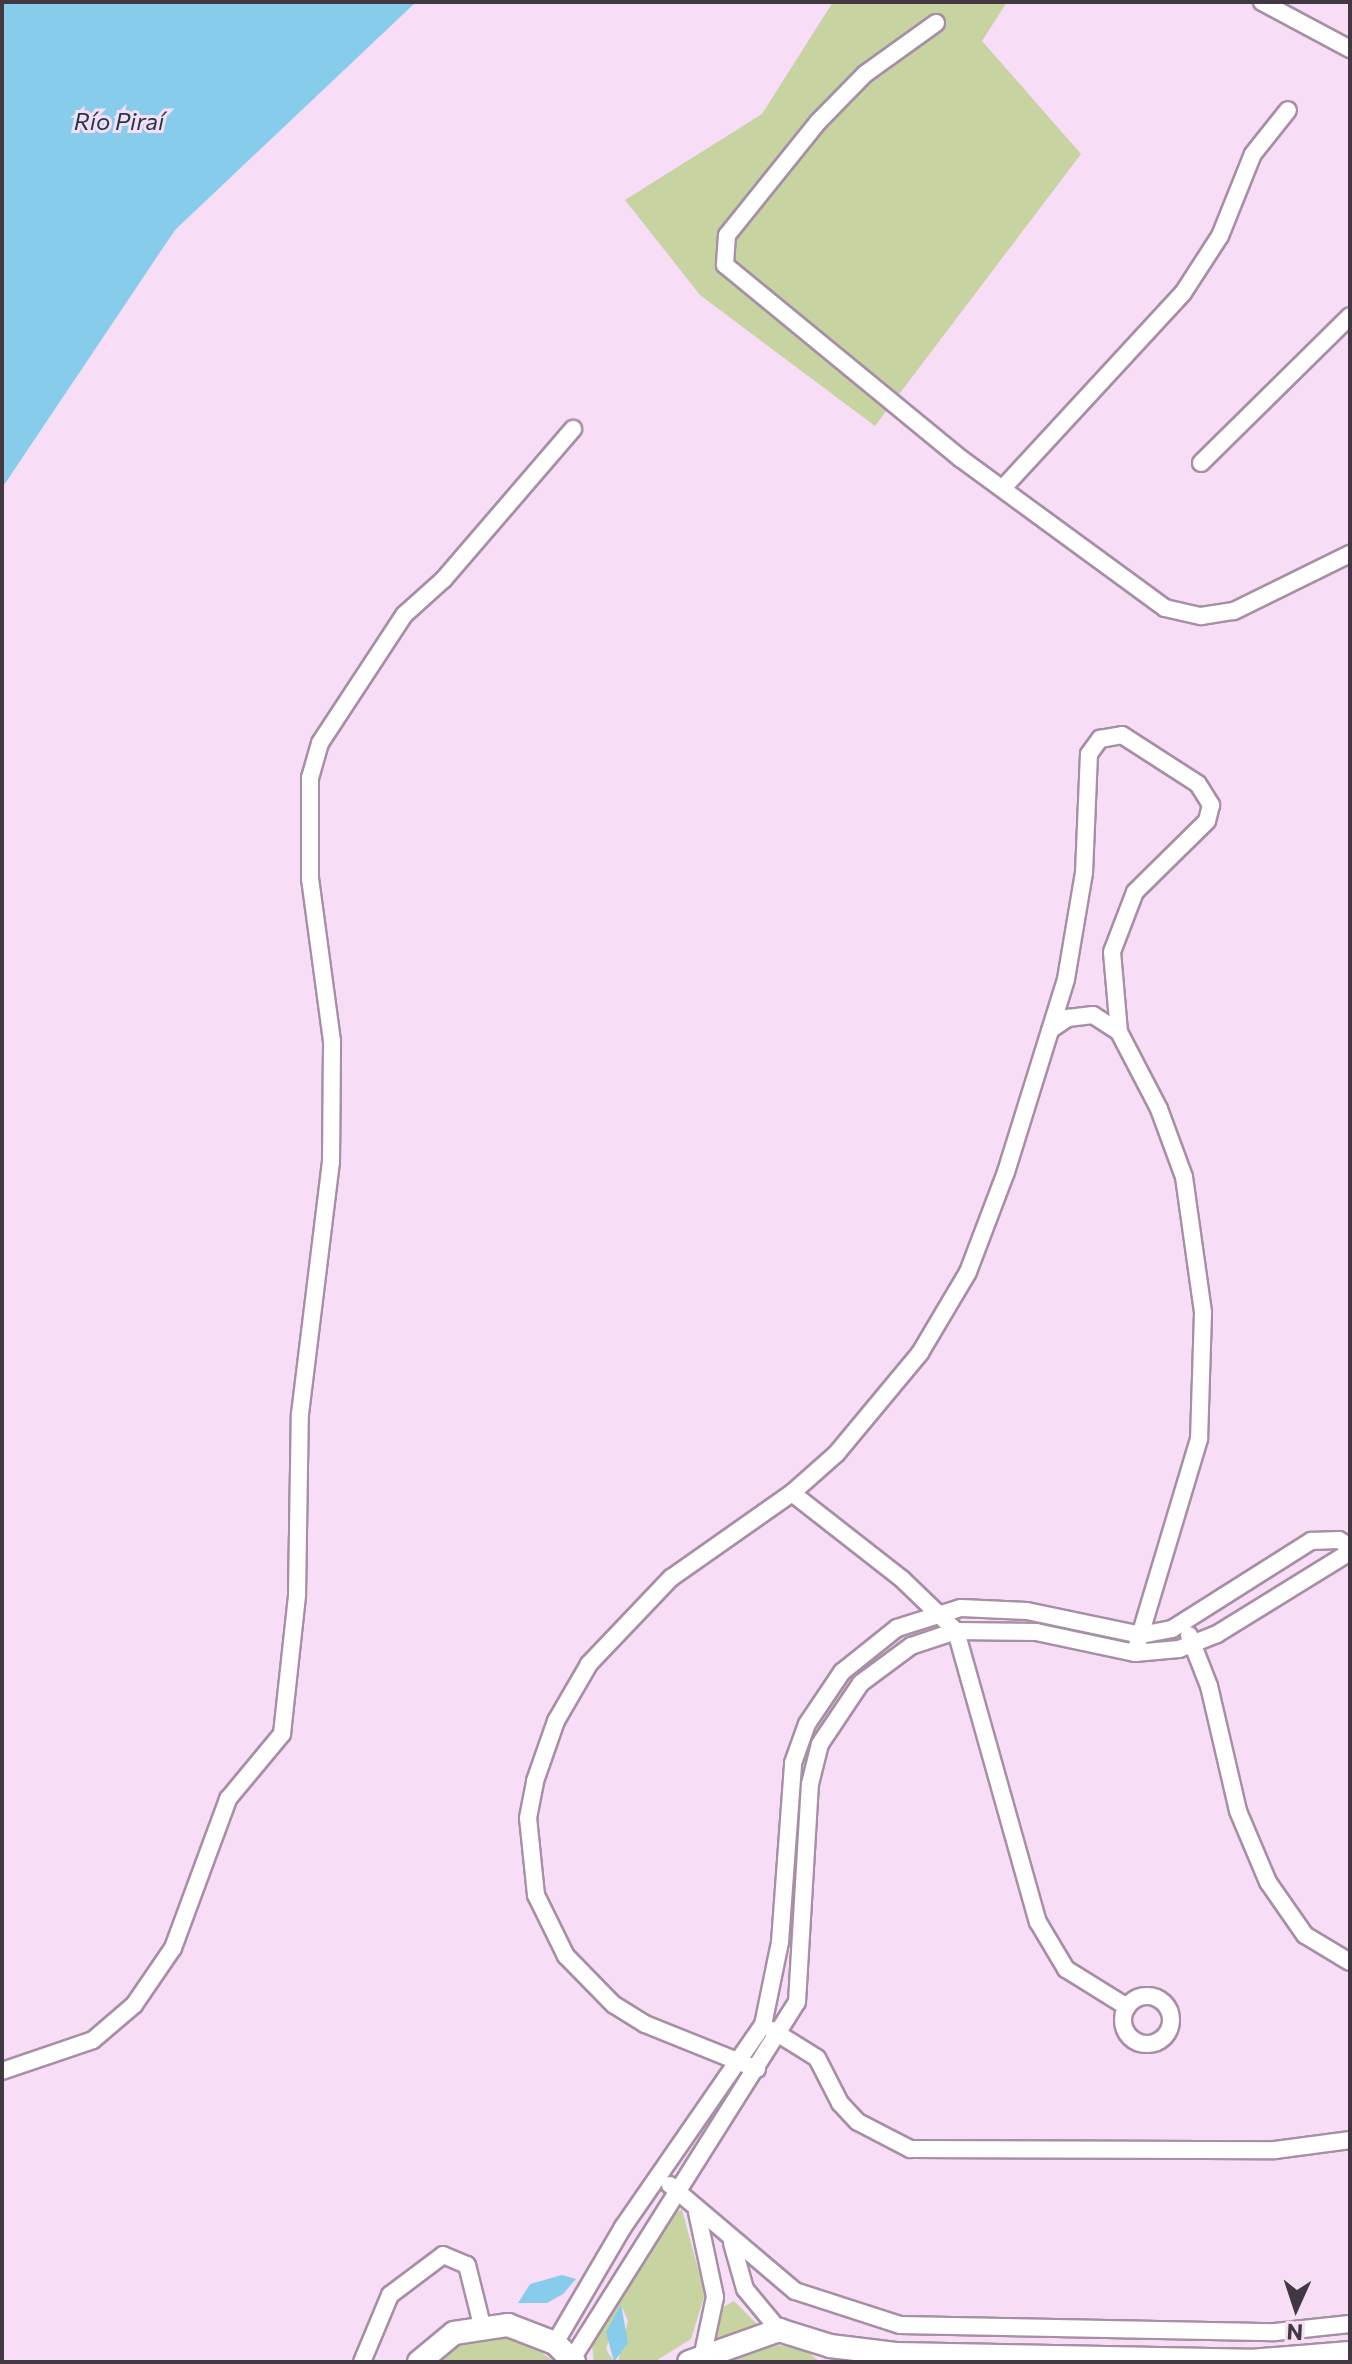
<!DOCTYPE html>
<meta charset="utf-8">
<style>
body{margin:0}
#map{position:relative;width:1352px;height:2364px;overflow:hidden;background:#f7ddf5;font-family:Commissioner,sans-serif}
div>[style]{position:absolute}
.green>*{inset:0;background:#c7d3a0}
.water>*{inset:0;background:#87cdeb}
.roads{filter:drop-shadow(2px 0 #a78fa5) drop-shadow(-2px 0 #a78fa5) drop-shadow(0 2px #a78fa5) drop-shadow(0 -2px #a78fa5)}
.minor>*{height:16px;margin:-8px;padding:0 8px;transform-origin:8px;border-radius:8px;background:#fff}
.minor>.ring{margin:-8px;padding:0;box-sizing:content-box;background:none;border:16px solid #fff;border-radius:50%}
.secondary>*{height:22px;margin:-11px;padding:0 11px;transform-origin:11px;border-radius:11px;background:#fff}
span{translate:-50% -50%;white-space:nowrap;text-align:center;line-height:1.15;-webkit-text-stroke:6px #f7ddf5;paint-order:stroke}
.water-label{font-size:24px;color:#1a3b48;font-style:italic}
.frame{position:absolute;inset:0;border:4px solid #423842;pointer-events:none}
.north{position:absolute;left:1256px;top:2268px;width:80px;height:80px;-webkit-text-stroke:6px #f7ddf5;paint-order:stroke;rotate:183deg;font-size:22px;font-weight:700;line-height:32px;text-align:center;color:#423842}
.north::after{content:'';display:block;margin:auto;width:28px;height:36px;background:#423842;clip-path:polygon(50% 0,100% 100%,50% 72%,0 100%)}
</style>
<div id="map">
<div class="green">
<div style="clip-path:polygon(833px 2px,1007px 2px,982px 41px,1081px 154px,875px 426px,700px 295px,625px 200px,762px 114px)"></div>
<div style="clip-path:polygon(682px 2210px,705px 2294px,691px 2339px,654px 2362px,618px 2362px,628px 2321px,621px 2305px,606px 2349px,614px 2362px,594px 2362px,592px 2345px,670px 2213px)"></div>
<div style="clip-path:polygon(734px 2301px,760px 2327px,715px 2342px,720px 2309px)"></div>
<div style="clip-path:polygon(501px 2336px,529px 2344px,555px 2362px,432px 2362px,471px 2339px)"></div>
<div style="clip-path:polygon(775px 2345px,803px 2348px,820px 2362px,730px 2362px)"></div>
</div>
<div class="water">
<div style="clip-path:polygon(2px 2px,416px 2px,175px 230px,2px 488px)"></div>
<div style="clip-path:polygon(562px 2275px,576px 2279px,563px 2294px,547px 2303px,518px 2303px,530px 2284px)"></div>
<div style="clip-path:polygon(621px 2304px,628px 2343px,614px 2362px,606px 2332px)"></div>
</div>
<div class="roads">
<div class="minor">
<div style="left:1262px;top:2px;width:100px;rotate:28.1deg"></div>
<div style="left:936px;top:23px;width:87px;rotate:144.3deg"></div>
<div style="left:865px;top:74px;width:67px;rotate:134.4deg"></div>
<div style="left:818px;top:122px;width:145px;rotate:128.8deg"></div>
<div style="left:727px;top:235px;width:30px;rotate:94deg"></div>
<div style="left:725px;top:265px;width:304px;rotate:39.4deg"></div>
<div style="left:960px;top:458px;width:254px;rotate:36.2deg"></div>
<div style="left:1165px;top:608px;width:37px;rotate:13deg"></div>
<div style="left:1201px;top:616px;width:33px;rotate:-9deg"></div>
<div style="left:1234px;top:611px;width:129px;rotate:-26.2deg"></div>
<div style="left:1201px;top:463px;width:209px;rotate:-44.6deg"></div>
<div style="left:1003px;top:488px;width:265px;rotate:-47.3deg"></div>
<div style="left:1183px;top:293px;width:68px;rotate:-57deg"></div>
<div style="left:1220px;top:236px;width:88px;rotate:-68.1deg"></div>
<div style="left:1253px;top:154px;width:56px;rotate:-51.5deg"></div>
<div style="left:1050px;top:1030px;width:22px;rotate:-34deg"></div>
<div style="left:1068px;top:1018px;width:25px;rotate:-7deg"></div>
<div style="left:1093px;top:1015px;width:30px;rotate:33deg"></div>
<div style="left:792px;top:1493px;width:140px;rotate:38deg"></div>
<div style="left:902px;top:1579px;width:75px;rotate:43.9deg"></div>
<div style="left:956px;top:1631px;width:302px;rotate:74.3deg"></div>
<div style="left:1038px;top:1922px;width:55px;rotate:59.2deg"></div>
<div style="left:1066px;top:1969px;width:72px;rotate:31.9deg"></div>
<div style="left:1189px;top:1635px;width:55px;rotate:68.6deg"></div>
<div style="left:1209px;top:1686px;width:128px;rotate:76.9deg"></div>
<div style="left:1238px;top:1811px;width:77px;rotate:67.1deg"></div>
<div style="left:1268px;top:1882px;width:65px;rotate:55.1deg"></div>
<div style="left:1305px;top:1935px;width:52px;rotate:31deg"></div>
<div class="ring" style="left:1123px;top:1996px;width:32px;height:32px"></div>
<div style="left:772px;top:2030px;width:53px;rotate:31.9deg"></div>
<div style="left:817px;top:2058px;width:51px;rotate:62.9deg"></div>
<div style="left:840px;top:2103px;width:26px;rotate:47deg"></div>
<div style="left:858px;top:2122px;width:59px;rotate:27.4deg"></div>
<div style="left:910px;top:2149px;width:365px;rotate:0.2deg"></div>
<div style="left:1275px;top:2150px;width:76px;rotate:-7.6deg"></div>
<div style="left:757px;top:2069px;width:121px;rotate:-158.1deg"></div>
<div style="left:645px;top:2024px;width:36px;rotate:-148deg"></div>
<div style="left:614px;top:2005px;width:69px;rotate:-134.4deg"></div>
<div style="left:566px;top:1956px;width:68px;rotate:-116.2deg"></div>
<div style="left:536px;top:1895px;width:77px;rotate:-95.9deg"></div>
<div style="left:528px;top:1818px;width:38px;rotate:-79deg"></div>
<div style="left:535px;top:1781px;width:64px;rotate:-70.7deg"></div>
<div style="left:556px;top:1721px;width:66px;rotate:-59.9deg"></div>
<div style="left:589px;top:1664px;width:119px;rotate:-46.4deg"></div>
<div style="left:671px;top:1578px;width:148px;rotate:-35.1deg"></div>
<div style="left:792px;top:1493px;width:60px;rotate:-41.6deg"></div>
<div style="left:837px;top:1453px;width:130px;rotate:-50.3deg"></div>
<div style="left:920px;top:1353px;width:94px;rotate:-59.3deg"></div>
<div style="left:968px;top:1272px;width:107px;rotate:-69.2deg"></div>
<div style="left:1006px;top:1172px;width:202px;rotate:-72.7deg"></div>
<div style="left:1066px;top:979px;width:108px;rotate:-80.4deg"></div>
<div style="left:1084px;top:873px;width:119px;rotate:-87.6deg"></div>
<div style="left:1089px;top:754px;width:19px;rotate:-54deg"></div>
<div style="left:1100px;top:739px;width:22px;rotate:-10deg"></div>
<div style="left:1122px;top:735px;width:90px;rotate:32.8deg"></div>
<div style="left:1198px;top:784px;width:25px;rotate:58deg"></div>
<div style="left:1211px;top:805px;width:16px;rotate:104deg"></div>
<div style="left:1207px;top:821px;width:101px;rotate:135.4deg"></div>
<div style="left:1135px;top:892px;width:64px;rotate:111deg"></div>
<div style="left:1112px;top:952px;width:80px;rotate:85deg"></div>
<div style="left:1119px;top:1032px;width:87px;rotate:62.5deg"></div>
<div style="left:1159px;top:1109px;width:72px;rotate:69.8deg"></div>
<div style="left:1184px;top:1177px;width:137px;rotate:82deg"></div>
<div style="left:1203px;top:1313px;width:126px;rotate:91.8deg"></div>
<div style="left:1199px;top:1439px;width:223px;rotate:106.7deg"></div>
<div style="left:2px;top:2071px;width:96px;rotate:-18.8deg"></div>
<div style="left:93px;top:2040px;width:54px;rotate:-40.5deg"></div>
<div style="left:134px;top:2005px;width:69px;rotate:-55.6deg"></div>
<div style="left:173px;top:1948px;width:159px;rotate:-69.7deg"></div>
<div style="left:228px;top:1799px;width:85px;rotate:-50.3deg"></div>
<div style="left:282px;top:1734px;width:140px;rotate:-83.8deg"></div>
<div style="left:297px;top:1595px;width:181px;rotate:-89.1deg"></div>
<div style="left:300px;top:1414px;width:254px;rotate:-83deg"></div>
<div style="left:331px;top:1162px;width:121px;rotate:-89.5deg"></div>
<div style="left:332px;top:1041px;width:163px;rotate:-97.7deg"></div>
<div style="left:310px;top:879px;width:101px;rotate:-90deg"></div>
<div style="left:310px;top:778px;width:36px;rotate:-74deg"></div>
<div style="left:320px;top:743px;width:153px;rotate:-56.7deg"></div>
<div style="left:404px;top:615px;width:54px;rotate:-42deg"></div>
<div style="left:444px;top:579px;width:198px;rotate:-49.3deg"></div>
<div style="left:670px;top:2185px;width:164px;rotate:40.3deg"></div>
<div style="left:795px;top:2291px;width:110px;rotate:17.9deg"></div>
<div style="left:900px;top:2325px;width:375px;rotate:1.1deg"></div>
<div style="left:1275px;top:2332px;width:75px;rotate:-6.1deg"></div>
<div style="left:697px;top:2212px;width:87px;rotate:78deg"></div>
<div style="left:715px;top:2297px;width:62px;rotate:102deg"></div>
<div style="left:732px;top:2243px;width:48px;rotate:74.2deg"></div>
<div style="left:745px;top:2289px;width:53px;rotate:50.3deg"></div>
<div style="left:555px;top:2343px;width:134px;rotate:-59.6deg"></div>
<div style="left:623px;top:2227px;width:246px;rotate:-55.3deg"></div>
<div style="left:763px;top:2025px;width:85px;rotate:-78.4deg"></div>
<div style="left:780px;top:1942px;width:179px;rotate:-85.8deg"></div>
<div style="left:793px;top:1763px;width:41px;rotate:-70.3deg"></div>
<div style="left:807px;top:1724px;width:63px;rotate:-56.1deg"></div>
<div style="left:842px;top:1672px;width:70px;rotate:-38.7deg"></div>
<div style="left:897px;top:1628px;width:67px;rotate:-17.4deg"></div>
<div style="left:961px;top:1608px;width:66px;rotate:2.6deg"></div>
<div style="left:1027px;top:1611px;width:116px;rotate:11.9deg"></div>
<div style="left:1141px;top:1635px;width:32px;rotate:-11deg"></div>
<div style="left:1172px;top:1629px;width:165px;rotate:-32.3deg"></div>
<div style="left:1311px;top:1541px;width:28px;rotate:-2deg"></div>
<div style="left:1339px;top:1540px;width:13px;rotate:32deg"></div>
<div style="left:572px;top:2359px;width:422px;rotate:-57.8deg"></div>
<div style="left:797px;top:2002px;width:218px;rotate:-86.6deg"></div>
<div style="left:810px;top:1784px;width:41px;rotate:-76deg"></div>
<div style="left:820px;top:1744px;width:73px;rotate:-56.1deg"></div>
<div style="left:861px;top:1683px;width:62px;rotate:-36.5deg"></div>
<div style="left:911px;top:1646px;width:47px;rotate:-18.4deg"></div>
<div style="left:956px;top:1631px;width:80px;rotate:0.7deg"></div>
<div style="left:1036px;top:1632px;width:101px;rotate:12deg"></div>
<div style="left:1135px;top:1653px;width:44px;rotate:-5.2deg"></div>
<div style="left:1179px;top:1649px;width:41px;rotate:-21.5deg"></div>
<div style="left:1217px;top:1634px;width:156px;rotate:-31.7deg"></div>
<div style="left:362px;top:2362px;width:73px;rotate:-67.3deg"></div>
<div style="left:390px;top:2295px;width:66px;rotate:-37deg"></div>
<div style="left:443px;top:2255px;width:26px;rotate:23deg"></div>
<div style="left:467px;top:2265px;width:62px;rotate:76deg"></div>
</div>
<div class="secondary">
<div style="left:419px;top:2362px;width:45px;rotate:-39.6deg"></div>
<div style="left:454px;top:2333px;width:55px;rotate:-8.4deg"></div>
<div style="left:508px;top:2325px;width:50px;rotate:21deg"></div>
<div style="left:555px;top:2343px;width:27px;rotate:45deg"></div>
<div style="left:689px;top:2362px;width:96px;rotate:-19.6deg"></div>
<div style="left:779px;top:2330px;width:53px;rotate:17.4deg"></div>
<div style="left:830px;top:2346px;width:66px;rotate:6.9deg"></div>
<div style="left:896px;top:2354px;width:354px;rotate:1.1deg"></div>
<div style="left:1250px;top:2361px;width:100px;rotate:-4.6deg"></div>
</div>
</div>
<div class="water-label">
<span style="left:119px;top:121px">Río Piraí</span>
</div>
<div class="frame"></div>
<div class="north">N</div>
</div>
